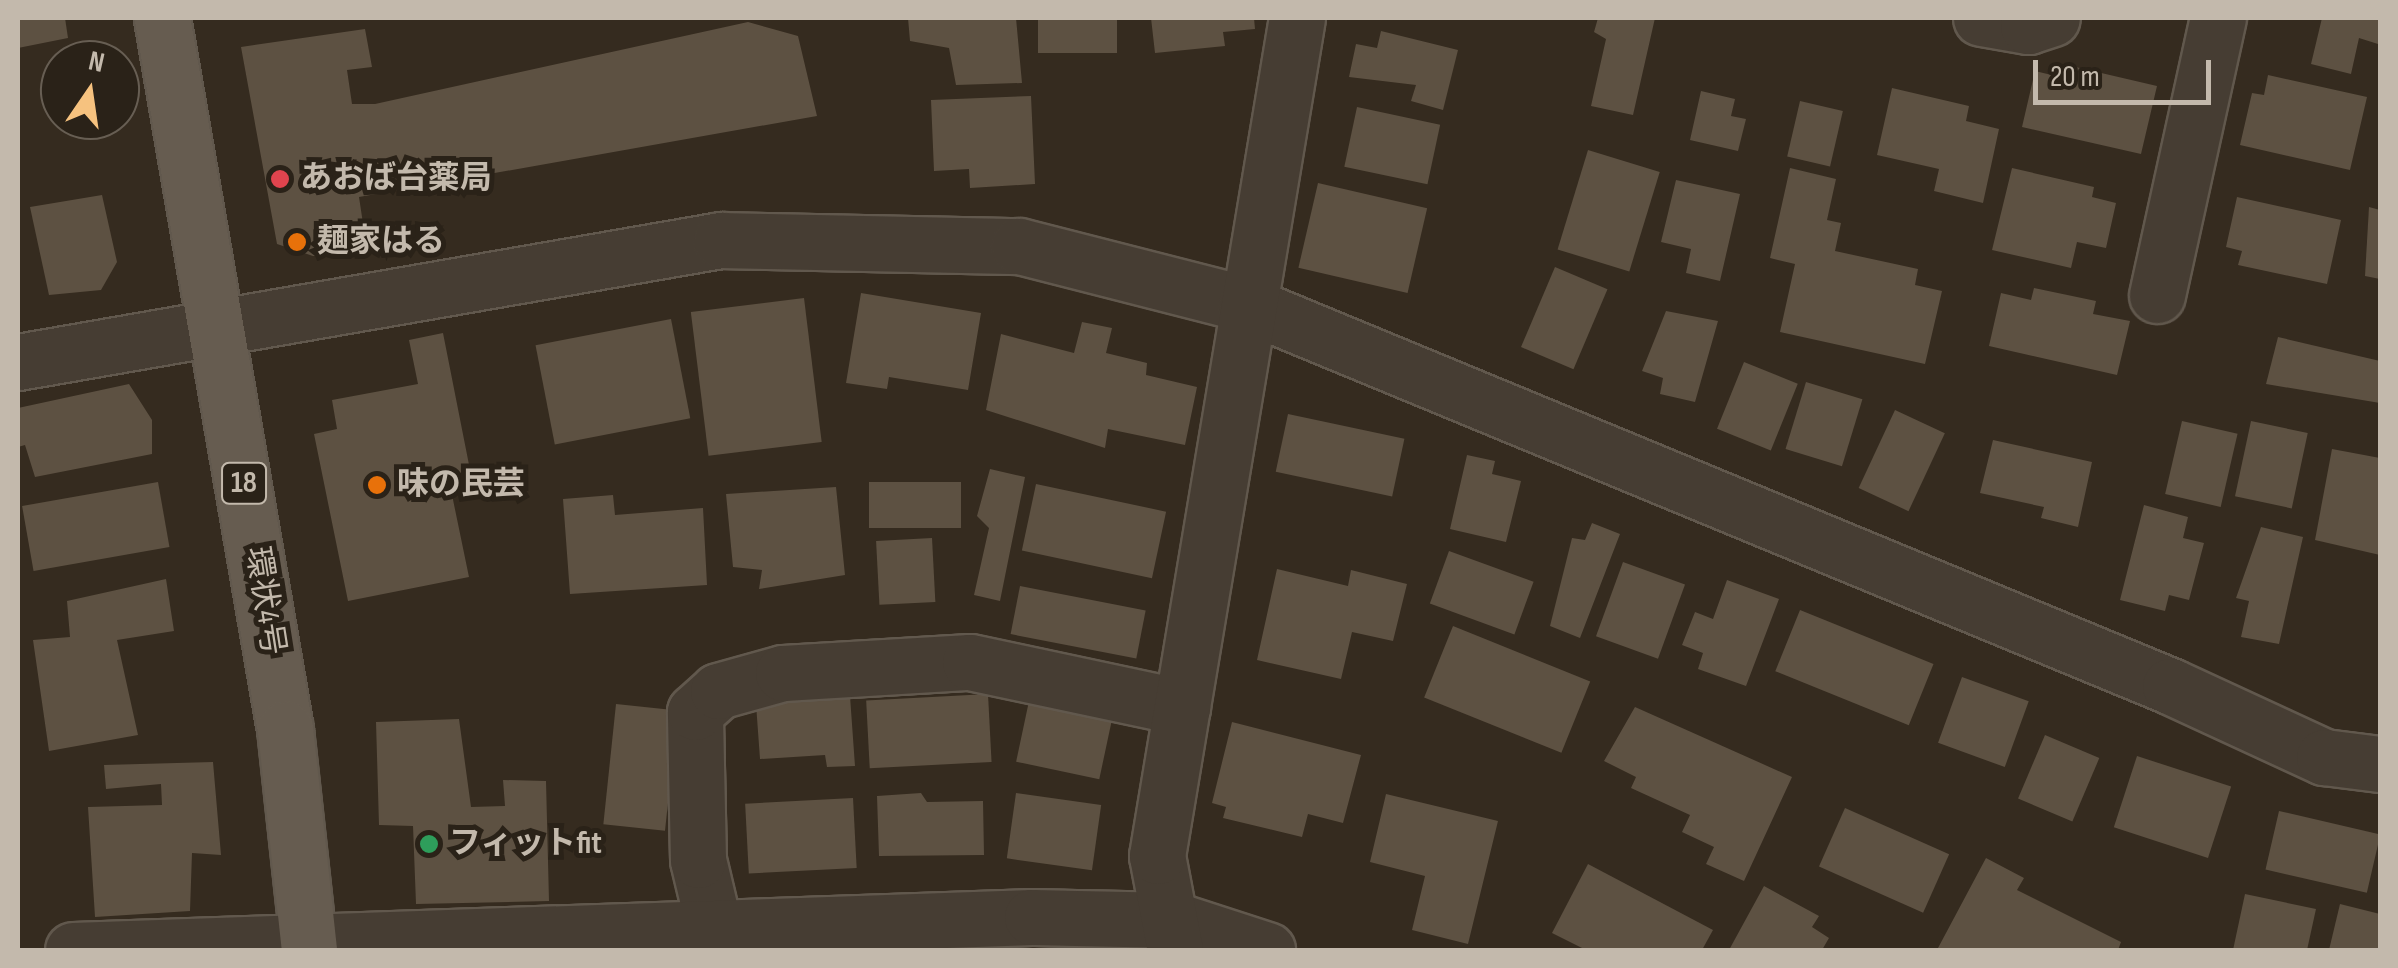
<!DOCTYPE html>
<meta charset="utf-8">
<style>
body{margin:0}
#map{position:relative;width:2398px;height:968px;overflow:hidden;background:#352b1f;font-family:"Sofia Sans Condensed","Noto Sans JP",sans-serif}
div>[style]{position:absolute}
.building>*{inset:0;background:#5d5142;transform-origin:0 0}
.roads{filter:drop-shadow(2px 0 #61584d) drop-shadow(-2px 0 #61584d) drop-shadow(0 2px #61584d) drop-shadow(0 -2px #61584d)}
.minor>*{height:55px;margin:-27.5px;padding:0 27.5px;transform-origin:27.5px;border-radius:27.5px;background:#463d33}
.major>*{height:55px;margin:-27.5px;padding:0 27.5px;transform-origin:27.5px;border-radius:27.5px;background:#665c50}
.dots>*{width:28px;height:28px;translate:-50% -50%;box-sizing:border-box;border:5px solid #2a2218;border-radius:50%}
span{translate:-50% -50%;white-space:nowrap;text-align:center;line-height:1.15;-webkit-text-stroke:10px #2a2218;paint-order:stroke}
.shield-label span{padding:2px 8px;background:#2a2218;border:2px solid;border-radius:8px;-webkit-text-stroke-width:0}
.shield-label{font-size:30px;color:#c3b9ac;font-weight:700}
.poi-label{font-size:32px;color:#c3b9ac;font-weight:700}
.left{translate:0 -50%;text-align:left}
.street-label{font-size:32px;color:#c3b9ac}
.frame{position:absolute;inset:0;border:20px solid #c3b9ac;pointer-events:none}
.north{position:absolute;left:40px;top:40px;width:100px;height:100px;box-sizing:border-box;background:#2a2218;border:2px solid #675e53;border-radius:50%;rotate:13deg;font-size:28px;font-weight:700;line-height:40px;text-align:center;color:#c3b9ac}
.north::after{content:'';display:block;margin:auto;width:35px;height:45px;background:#f6c27f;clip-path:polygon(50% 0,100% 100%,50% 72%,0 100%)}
.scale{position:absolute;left:2033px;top:60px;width:178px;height:45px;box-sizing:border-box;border:5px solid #c3b9ac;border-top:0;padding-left:12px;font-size:30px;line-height:35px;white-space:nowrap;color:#c3b9ac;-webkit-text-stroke:8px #2a2218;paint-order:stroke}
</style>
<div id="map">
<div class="building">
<div style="clip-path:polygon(18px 18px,65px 18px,68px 38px,18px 48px)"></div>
<div style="clip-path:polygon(908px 18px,1016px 18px,1022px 83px,956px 85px,949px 48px,910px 41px)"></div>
<div style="left:1038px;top:18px;width:79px;height:35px"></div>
<div style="clip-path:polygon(1151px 18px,1254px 18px,1255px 29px,1223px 32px,1225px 46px,1155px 53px)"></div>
<div style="clip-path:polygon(1598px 18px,1655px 18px,1633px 115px,1591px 106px,1606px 39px,1594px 32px)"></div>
<div style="clip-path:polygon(2322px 18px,2380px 18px,2378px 44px,2359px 38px,2351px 74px,2311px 64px)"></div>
<div style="clip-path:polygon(748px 22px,798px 36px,817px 116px,359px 197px,367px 250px,313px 256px,277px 244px,241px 47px,365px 29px,372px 67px,347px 70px,352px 104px,375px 104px)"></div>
<div style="clip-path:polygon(1381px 31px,1458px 50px,1443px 110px,1411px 101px,1416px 85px,1349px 77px,1356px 44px,1377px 48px)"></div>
<div style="clip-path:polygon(2067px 65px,2157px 86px,2141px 154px,2022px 127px,2035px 71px,2064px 78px)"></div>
<div style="clip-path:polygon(2268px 75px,2367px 97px,2350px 170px,2240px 145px,2252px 93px,2264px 95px)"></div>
<div style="clip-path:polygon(1892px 88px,1969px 106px,1966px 121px,1999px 129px,1983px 203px,1934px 191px,1939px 169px,1877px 155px)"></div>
<div style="clip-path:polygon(1701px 91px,1735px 99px,1731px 116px,1746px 119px,1738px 151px,1690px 140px)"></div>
<div style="clip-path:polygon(1031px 96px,1035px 184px,970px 188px,969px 169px,934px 171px,931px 100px)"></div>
<div style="left:1800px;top:101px;width:44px;height:57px;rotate:13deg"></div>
<div style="left:1357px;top:107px;width:85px;height:61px;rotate:12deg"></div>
<div style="left:1588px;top:150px;width:75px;height:104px;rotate:17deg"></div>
<div style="clip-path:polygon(1790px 168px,1836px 179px,1827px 220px,1841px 223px,1835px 251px,1918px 269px,1915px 285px,1942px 291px,1925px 364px,1780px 332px,1795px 264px,1770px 258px)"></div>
<div style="clip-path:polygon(2012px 168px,2094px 187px,2092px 197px,2116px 203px,2106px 248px,2077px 242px,2071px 268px,1992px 250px)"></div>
<div style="clip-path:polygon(1676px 180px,1740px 194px,1720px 281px,1686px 273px,1691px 249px,1661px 242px)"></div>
<div style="left:1318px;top:183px;width:112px;height:87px;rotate:13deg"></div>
<div style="clip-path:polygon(102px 195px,117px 262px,101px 290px,49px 295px,30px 207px)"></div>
<div style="clip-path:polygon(2237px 197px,2341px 220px,2327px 284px,2238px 265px,2242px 251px,2226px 247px)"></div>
<div style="clip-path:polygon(2369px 207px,2380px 210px,2380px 279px,2365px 276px)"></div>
<div style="left:1555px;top:267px;width:57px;height:87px;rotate:23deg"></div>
<div style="clip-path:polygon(2034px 288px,2096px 301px,2093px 314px,2130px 321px,2117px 375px,1989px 346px,2001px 293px,2031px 300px)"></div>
<div style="clip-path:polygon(861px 293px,981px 313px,968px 390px,889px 377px,887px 389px,846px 383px)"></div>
<div style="left:804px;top:298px;width:145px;height:114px;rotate:83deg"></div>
<div style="clip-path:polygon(1666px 311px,1718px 321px,1695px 402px,1660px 394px,1663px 378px,1642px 371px)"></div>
<div style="left:671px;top:319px;width:101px;height:138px;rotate:79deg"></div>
<div style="clip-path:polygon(1082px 322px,1112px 328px,1106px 353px,1147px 363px,1146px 375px,1197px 387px,1185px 445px,1108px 429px,1105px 448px,986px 410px,1001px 334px,1074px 353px)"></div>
<div style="clip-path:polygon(443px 333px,473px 485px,451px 490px,469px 577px,348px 601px,314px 434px,337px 429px,332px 400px,418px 384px,409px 340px)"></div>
<div style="clip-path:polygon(2278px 337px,2380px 361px,2380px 403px,2266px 384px)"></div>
<div style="left:1744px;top:362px;width:58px;height:72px;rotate:22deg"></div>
<div style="left:1806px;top:382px;width:59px;height:70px;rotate:17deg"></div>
<div style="clip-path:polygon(129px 384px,152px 420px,152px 454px,35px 477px,25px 445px,18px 447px,18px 408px)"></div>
<div style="left:1895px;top:410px;width:55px;height:86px;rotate:25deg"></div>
<div style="left:1288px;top:414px;width:119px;height:59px;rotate:12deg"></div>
<div style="left:2182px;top:421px;width:57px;height:75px;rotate:13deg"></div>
<div style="left:2251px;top:421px;width:58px;height:77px;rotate:12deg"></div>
<div style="clip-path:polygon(1993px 440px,2092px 462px,2078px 527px,2041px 518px,2044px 507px,1980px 493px)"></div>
<div style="clip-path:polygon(2332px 449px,2380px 458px,2380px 555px,2315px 540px)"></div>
<div style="clip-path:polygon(1467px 455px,1495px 461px,1492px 474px,1521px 481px,1506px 542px,1450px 529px)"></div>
<div style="clip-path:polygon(990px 469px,1025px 477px,1000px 601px,974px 595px,989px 528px,977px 516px)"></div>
<div style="left:158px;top:482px;width:66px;height:138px;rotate:80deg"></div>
<div style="left:961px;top:482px;width:46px;height:92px;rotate:90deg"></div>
<div style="left:1036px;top:484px;width:133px;height:68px;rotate:12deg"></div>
<div style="clip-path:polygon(836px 487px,845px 575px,759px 589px,762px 570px,733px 567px,726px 494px)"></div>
<div style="clip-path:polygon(613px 495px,615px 515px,703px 508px,707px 585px,570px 594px,563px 499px)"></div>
<div style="clip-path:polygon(2144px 505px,2188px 517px,2183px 538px,2204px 543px,2189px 600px,2169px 595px,2165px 611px,2120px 600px)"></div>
<div style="clip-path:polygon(1592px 523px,1620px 534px,1580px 638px,1550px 626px,1572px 538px,1585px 540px)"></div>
<div style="clip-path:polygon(2261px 527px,2303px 537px,2279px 644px,2241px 637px,2249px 601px,2236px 598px)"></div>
<div style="left:932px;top:538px;width:64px;height:56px;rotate:87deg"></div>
<div style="left:1449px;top:551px;width:90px;height:56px;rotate:20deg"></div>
<div style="left:1623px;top:562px;width:66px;height:79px;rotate:20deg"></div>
<div style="clip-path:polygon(1277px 569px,1348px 586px,1351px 570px,1407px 584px,1393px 641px,1352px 632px,1341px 679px,1257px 660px)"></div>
<div style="clip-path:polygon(166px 579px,174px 631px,117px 640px,138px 735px,49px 751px,33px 640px,70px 637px,67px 601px)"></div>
<div style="clip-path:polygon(1727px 580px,1779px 599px,1746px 686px,1698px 669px,1703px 653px,1682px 645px,1695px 612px,1713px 619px)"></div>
<div style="left:1020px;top:586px;width:128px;height:49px;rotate:11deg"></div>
<div style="left:1800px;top:610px;width:144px;height:66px;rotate:22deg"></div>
<div style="left:1453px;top:626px;width:148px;height:77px;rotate:22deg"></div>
<div style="left:1962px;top:677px;width:71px;height:70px;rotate:20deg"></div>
<div style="left:988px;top:694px;width:68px;height:122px;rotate:87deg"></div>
<div style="clip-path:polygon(850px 696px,855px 766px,827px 767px,825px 755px,760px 759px,756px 704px)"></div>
<div style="left:1029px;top:701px;width:85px;height:62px;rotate:12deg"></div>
<div style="left:616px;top:704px;width:62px;height:121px;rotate:6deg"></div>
<div style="clip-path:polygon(1635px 707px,1792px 777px,1744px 881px,1706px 864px,1714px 847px,1682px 832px,1690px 815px,1631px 788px,1636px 777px,1604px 761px)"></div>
<div style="clip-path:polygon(459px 719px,471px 807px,505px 806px,503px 780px,546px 781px,549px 901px,416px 904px,413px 826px,379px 825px,376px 722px)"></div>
<div style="clip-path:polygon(1232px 722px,1361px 755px,1343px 823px,1308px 814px,1302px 837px,1223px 818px,1226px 807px,1212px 803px)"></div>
<div style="left:2045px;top:735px;width:59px;height:69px;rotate:23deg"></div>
<div style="left:2137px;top:756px;width:99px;height:75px;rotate:18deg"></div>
<div style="clip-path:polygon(213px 762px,221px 855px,192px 853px,190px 911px,95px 917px,88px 807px,162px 805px,161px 784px,106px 789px,104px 765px)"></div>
<div style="clip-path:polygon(921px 793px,927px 802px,983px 801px,984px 855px,879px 856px,877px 796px)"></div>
<div style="left:1016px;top:793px;width:86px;height:66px;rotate:8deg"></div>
<div style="clip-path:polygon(1386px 794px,1498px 821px,1468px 944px,1412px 930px,1425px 876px,1370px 862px)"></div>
<div style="left:853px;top:798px;width:70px;height:108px;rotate:87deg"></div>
<div style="left:1845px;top:808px;width:114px;height:64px;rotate:24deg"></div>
<div style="left:2279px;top:811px;width:104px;height:60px;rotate:13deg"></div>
<div style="clip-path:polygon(1986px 858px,2024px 878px,2017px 890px,2121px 942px,2118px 950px,1938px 948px)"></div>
<div style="clip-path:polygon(1588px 864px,1713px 930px,1702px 950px,1586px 950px,1552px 933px)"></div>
<div style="clip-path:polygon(1764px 886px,1819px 916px,1812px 927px,1829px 938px,1822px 950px,1729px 950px)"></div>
<div style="clip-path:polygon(2245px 894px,2316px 909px,2307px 950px,2233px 950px)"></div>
<div style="clip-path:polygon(2340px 904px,2380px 914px,2380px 950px,2329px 950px)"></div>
</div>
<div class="roads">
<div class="minor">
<div style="left:1981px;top:18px;width:48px;rotate:9.7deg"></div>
<div style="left:2028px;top:26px;width:25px;rotate:-18deg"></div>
<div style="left:2157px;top:295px;width:284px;rotate:-77.6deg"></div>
<div style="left:18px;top:362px;width:714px;rotate:-9.85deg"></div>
<div style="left:721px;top:240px;width:298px;rotate:1.2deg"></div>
<div style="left:1019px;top:246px;width:234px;rotate:14.3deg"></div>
<div style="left:1246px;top:304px;width:1000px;rotate:22.46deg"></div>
<div style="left:2170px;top:686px;width:170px;rotate:24.8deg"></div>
<div style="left:2324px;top:757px;width:56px;rotate:7.1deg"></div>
<div style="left:714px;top:927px;width:69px;rotate:-103.4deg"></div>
<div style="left:698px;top:860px;width:148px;rotate:-91.2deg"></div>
<div style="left:695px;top:712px;width:31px;rotate:-42deg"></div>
<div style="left:718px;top:691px;width:67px;rotate:-15.5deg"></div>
<div style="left:783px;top:673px;width:187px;rotate:-3.4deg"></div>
<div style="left:970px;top:662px;width:217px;rotate:12deg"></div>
<div style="left:73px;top:950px;width:960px;rotate:-1.97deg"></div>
<div style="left:1032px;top:917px;width:142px;rotate:1.2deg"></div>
<div style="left:1174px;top:920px;width:98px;rotate:17.9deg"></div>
<div style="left:1175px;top:950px;width:96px;rotate:-100.8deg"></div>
<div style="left:1157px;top:856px;width:850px;rotate:-80.52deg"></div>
</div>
<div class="major">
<div style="left:162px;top:18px;width:722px;rotate:80.19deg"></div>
<div style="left:285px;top:729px;width:222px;rotate:83.8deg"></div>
</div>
</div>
<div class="dots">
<div style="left:280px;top:179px;background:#e0444e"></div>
<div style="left:297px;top:242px;background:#e8710a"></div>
<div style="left:377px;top:485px;background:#e8710a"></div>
<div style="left:429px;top:844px;background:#2e9e5b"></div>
</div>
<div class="shield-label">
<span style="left:244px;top:483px">18</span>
</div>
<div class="poi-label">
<span class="left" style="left:300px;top:179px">あおば台薬局</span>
<span class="left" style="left:317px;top:242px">麺家はる</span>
<span class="left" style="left:397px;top:485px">味の民芸</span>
<span class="left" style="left:449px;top:844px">フィットfit</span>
</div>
<div class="street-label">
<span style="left:264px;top:601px;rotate:81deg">環状4号</span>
</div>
<div class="frame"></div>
<div class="north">N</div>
<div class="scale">20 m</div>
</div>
